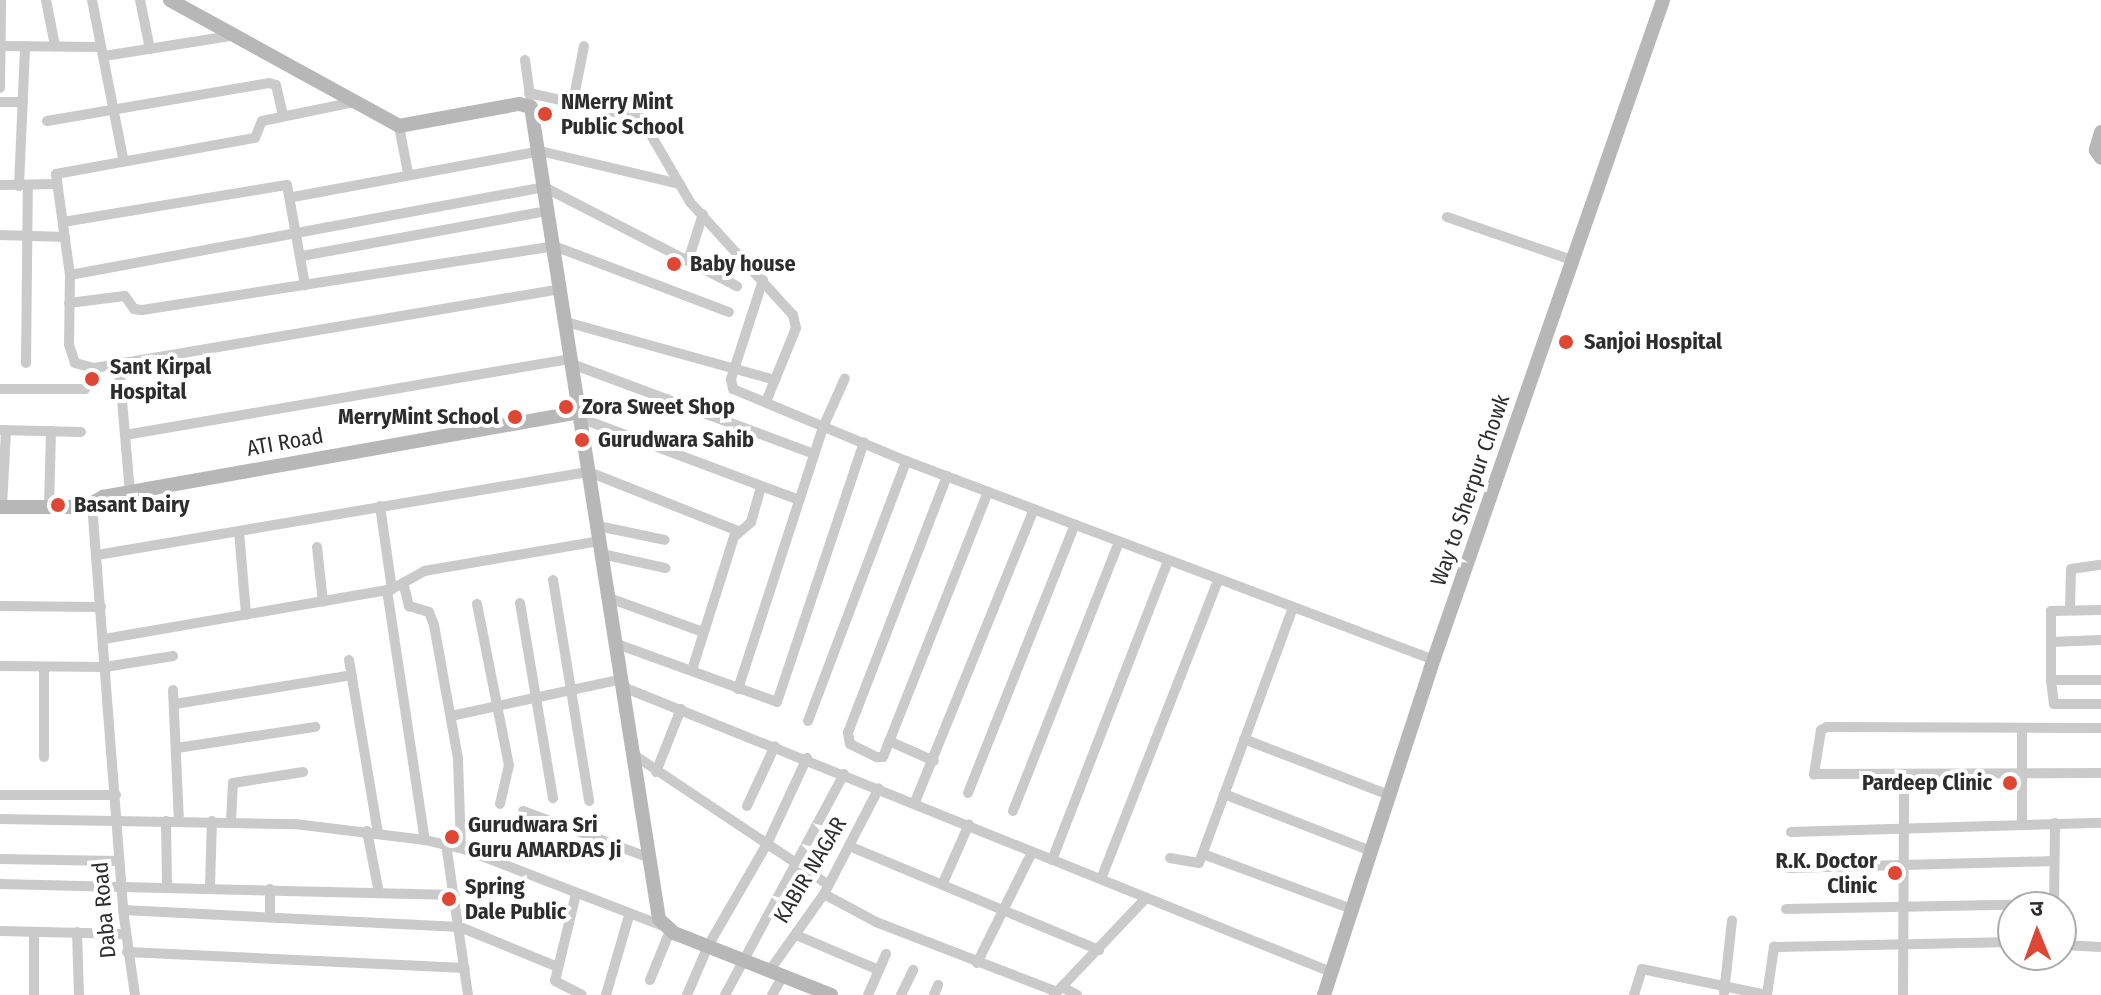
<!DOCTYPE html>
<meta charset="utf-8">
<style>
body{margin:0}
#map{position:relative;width:2101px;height:995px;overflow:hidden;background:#fff;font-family:"Fira Sans Condensed","Noto Sans Devanagari",sans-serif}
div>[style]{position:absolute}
.street>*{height:10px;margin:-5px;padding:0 5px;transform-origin:5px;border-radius:5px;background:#cacaca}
.secondary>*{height:14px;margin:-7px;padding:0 7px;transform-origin:7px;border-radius:7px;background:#b7b7b7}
.dots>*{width:22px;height:22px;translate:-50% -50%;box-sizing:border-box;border:4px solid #fff;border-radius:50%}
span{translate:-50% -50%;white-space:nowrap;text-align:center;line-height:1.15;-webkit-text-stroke:8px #fff;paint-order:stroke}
.poi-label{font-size:22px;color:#2d2d2d;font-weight:700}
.left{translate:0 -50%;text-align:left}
.right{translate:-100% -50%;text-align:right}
.street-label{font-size:22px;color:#2d2d2d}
.north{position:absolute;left:1997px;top:891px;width:80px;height:80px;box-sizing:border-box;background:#fff;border:2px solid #ababab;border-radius:50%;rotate:359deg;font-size:22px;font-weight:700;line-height:32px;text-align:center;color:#2d2d2d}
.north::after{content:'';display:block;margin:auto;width:28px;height:36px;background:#df4634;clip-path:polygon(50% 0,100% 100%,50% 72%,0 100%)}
</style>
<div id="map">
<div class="street">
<div style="left:46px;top:0;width:47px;rotate:78.9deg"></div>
<div style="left:92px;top:0;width:161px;rotate:78.9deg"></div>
<div style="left:140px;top:0;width:50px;rotate:78.5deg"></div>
<div style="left:0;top:46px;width:101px;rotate:0.6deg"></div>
<div style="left:104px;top:56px;width:128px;rotate:-9deg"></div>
<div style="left:525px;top:60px;width:37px;rotate:82deg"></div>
<div style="left:0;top:88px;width:88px;rotate:-89.3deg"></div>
<div style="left:529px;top:93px;width:115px;rotate:12.6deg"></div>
<div style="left:641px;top:118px;width:97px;rotate:59.7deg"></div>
<div style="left:690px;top:202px;width:153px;rotate:47.7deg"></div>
<div style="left:793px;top:315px;width:13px;rotate:77deg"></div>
<div style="left:796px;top:328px;width:80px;rotate:112.1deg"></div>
<div style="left:0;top:102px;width:23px"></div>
<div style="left:573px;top:102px;width:57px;rotate:-78.9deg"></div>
<div style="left:47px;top:121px;width:225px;rotate:-9.7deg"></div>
<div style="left:269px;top:83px;width:7px;rotate:16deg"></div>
<div style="left:276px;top:85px;width:32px;rotate:77deg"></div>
<div style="left:399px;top:126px;width:48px;rotate:79.2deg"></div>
<div style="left:0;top:185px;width:57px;rotate:-1deg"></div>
<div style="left:19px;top:186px;width:140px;rotate:-87.5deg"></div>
<div style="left:293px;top:197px;width:251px;rotate:-10.5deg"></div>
<div style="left:540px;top:151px;width:144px;rotate:13.3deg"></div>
<div style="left:1447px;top:217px;width:132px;rotate:19deg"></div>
<div style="left:63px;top:222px;width:227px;rotate:-9.4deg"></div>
<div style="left:287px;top:185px;width:102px;rotate:79.8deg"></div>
<div style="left:0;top:235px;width:65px;rotate:1.8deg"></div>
<div style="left:302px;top:256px;width:250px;rotate:-10.4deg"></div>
<div style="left:688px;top:261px;width:49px;rotate:-72.3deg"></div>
<div style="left:70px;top:275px;width:482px;rotate:-10.5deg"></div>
<div style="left:544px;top:187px;width:217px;rotate:27.2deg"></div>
<div style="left:763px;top:280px;width:104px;rotate:107.9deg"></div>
<div style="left:731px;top:379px;width:10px;rotate:79deg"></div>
<div style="left:733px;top:389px;width:187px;rotate:22.6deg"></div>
<div style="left:906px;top:461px;width:564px;rotate:20.65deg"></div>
<div style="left:69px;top:303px;width:56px;rotate:-7.1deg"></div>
<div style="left:125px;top:296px;width:16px;rotate:55deg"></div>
<div style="left:134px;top:309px;width:8px;rotate:7deg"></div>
<div style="left:142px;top:310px;width:417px;rotate:-8.8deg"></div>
<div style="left:554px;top:246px;width:187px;rotate:20.7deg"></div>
<div style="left:566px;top:322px;width:217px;rotate:15.5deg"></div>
<div style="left:26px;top:363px;width:178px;rotate:-89.4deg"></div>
<div style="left:572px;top:364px;width:258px;rotate:20.4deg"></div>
<div style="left:119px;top:365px;width:128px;rotate:85.1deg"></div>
<div style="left:94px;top:368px;width:20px;rotate:-165deg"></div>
<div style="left:75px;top:363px;width:20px;rotate:-108deg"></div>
<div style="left:69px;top:344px;width:69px;rotate:-89.2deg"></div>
<div style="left:70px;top:275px;width:102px;rotate:-97.9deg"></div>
<div style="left:56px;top:174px;width:202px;rotate:-10.3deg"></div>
<div style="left:255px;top:138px;width:18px;rotate:-68deg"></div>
<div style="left:262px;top:121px;width:90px;rotate:-11.6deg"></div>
<div style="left:0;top:389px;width:85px"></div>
<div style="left:85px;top:389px;width:23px;rotate:-67deg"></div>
<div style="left:94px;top:368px;width:473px;rotate:-9.6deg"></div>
<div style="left:580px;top:418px;width:234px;rotate:20.5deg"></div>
<div style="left:0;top:430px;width:81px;rotate:1.4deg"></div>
<div style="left:125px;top:435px;width:452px;rotate:-9.7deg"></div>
<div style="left:947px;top:476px;width:275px;rotate:111.1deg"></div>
<div style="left:848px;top:733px;width:11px;rotate:80deg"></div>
<div style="left:850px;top:744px;width:30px;rotate:26deg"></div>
<div style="left:877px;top:757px;width:6px"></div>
<div style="left:883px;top:757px;width:285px;rotate:-68.4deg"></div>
<div style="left:92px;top:504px;width:407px;rotate:85.6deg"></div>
<div style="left:123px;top:910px;width:86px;rotate:82deg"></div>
<div style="left:380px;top:506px;width:84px;rotate:81.8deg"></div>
<div style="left:2px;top:507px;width:77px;rotate:-87deg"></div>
<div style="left:49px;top:507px;width:76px;rotate:-88.5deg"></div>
<div style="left:598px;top:526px;width:68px;rotate:11.8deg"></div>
<div style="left:239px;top:531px;width:84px;rotate:85.2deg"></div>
<div style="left:317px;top:547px;width:55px;rotate:83.8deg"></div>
<div style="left:602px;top:554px;width:65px;rotate:12.5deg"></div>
<div style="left:97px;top:555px;width:499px;rotate:-9.6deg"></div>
<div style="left:589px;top:472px;width:160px;rotate:21.6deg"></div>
<div style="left:553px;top:580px;width:224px;rotate:80.7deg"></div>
<div style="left:404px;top:586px;width:21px;rotate:76deg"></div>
<div style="left:409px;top:606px;width:21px;rotate:17deg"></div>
<div style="left:429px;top:612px;width:14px;rotate:69deg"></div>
<div style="left:434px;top:625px;width:136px;rotate:79.8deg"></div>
<div style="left:458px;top:759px;width:89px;rotate:88.1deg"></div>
<div style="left:387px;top:590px;width:253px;rotate:81.4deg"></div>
<div style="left:609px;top:598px;width:100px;rotate:19.9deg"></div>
<div style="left:520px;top:603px;width:198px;rotate:80.4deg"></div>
<div style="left:477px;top:604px;width:164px;rotate:78.8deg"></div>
<div style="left:509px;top:765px;width:40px;rotate:103deg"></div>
<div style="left:0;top:606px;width:101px;rotate:0.6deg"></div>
<div style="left:2070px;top:609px;width:40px;rotate:-88.6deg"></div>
<div style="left:2071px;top:569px;width:30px;rotate:-8deg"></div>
<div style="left:2101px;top:610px;width:50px;rotate:178.9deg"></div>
<div style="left:2051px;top:611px;width:69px;rotate:90deg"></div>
<div style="left:2051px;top:680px;width:24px;rotate:83deg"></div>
<div style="left:2054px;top:704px;width:47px"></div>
<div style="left:104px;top:639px;width:292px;rotate:-9.8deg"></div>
<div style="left:392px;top:589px;width:37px;rotate:-29deg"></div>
<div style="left:424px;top:571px;width:179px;rotate:-9.7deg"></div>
<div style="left:2051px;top:642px;width:50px;rotate:-2.3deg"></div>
<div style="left:617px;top:644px;width:170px;rotate:19.9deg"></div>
<div style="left:777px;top:702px;width:274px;rotate:-71.5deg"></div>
<div style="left:349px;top:660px;width:175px;rotate:80.5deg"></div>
<div style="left:0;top:666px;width:105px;rotate:0.5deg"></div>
<div style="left:105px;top:667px;width:69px;rotate:-9.2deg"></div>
<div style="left:44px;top:667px;width:90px;rotate:90deg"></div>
<div style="left:692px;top:670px;width:139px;rotate:-72.5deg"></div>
<div style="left:734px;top:537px;width:23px;rotate:-41deg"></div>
<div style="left:751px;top:522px;width:37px;rotate:-74deg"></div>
<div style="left:2051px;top:680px;width:50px"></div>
<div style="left:623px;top:687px;width:763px;rotate:21.93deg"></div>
<div style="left:738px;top:689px;width:278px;rotate:-72deg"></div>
<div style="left:824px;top:425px;width:51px;rotate:-65.9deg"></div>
<div style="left:173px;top:690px;width:130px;rotate:87.4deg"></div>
<div style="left:175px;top:704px;width:179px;rotate:-9.3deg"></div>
<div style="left:451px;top:716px;width:175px;rotate:-12.2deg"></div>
<div style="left:808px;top:721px;width:278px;rotate:-69.3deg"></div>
<div style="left:2101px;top:728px;width:274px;rotate:-179.8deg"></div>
<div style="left:1827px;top:727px;width:7px;rotate:153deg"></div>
<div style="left:1821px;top:730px;width:45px;rotate:99deg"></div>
<div style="left:1814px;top:774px;width:287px;rotate:-0.2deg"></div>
<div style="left:2022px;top:729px;width:95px;rotate:90deg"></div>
<div style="left:1244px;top:739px;width:155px;rotate:21.1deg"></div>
<div style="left:889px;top:741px;width:49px;rotate:24deg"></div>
<div style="left:177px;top:748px;width:140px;rotate:-8.7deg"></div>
<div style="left:634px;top:755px;width:234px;rotate:33.7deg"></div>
<div style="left:656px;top:772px;width:68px;rotate:-68.4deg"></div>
<div style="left:968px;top:793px;width:289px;rotate:-68.3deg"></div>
<div style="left:1224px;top:794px;width:158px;rotate:21.2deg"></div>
<div style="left:0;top:795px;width:116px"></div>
<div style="left:915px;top:802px;width:316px;rotate:-67.9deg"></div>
<div style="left:747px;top:806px;width:66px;rotate:-65deg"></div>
<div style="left:523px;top:811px;width:135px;rotate:20.3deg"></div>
<div style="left:1013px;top:811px;width:289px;rotate:-68.5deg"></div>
<div style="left:0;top:819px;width:295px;rotate:1deg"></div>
<div style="left:295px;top:824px;width:131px;rotate:7deg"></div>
<div style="left:425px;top:840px;width:37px;rotate:13deg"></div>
<div style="left:461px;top:848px;width:217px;rotate:21.1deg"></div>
<div style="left:166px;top:821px;width:64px;rotate:89.1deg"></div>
<div style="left:231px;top:821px;width:38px;rotate:-87deg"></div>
<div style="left:233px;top:783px;width:71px;rotate:-8.9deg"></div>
<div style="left:367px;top:831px;width:63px;rotate:79deg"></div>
<div style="left:1791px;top:832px;width:310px;rotate:-1.7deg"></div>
<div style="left:446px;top:844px;width:153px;rotate:81.7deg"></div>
<div style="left:849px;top:846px;width:271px;rotate:22.6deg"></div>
<div style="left:1203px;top:854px;width:159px;rotate:20.3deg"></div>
<div style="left:1170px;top:858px;width:29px;rotate:10deg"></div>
<div style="left:1199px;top:863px;width:272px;rotate:-69.8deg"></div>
<div style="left:0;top:859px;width:119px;rotate:1deg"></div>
<div style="left:1052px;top:860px;width:321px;rotate:-68.8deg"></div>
<div style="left:1789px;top:868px;width:265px;rotate:-1.5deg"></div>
<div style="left:1101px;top:879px;width:321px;rotate:-68.6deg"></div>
<div style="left:943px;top:883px;width:64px;rotate:-66.2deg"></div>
<div style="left:0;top:884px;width:455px;rotate:1.4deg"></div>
<div style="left:210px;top:887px;width:66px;rotate:-88.3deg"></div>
<div style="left:576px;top:894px;width:89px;rotate:103.6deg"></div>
<div style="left:555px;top:981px;width:30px;rotate:27deg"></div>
<div style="left:824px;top:894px;width:59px;rotate:28.3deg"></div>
<div style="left:876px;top:922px;width:194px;rotate:21.1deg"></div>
<div style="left:2054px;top:907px;width:84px;rotate:-89.3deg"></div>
<div style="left:1786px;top:909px;width:268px;rotate:-1.1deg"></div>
<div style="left:123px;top:910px;width:337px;rotate:2.9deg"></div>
<div style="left:460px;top:927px;width:106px;rotate:22.2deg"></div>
<div style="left:270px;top:915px;width:26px;rotate:-90deg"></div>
<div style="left:0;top:931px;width:125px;rotate:1.4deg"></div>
<div style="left:77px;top:932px;width:63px;rotate:88.2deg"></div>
<div style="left:796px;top:935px;width:90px;rotate:22.9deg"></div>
<div style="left:2061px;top:945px;width:40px;rotate:2.9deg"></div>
<div style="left:127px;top:952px;width:338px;rotate:2.7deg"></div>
<div style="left:977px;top:963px;width:124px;rotate:-63.6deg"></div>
<div style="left:770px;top:970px;width:93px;rotate:-54.6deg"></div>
<div style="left:824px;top:894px;width:119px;rotate:-62.6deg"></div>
<div style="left:650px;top:980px;width:53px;rotate:-67.8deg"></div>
<div style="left:1062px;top:987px;width:17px;rotate:28deg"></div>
<div style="left:1724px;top:993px;width:73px;rotate:-83.7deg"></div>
<div style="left:34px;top:995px;width:63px;rotate:-90deg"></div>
<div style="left:606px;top:995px;width:82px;rotate:-73.8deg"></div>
<div style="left:687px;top:995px;width:53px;rotate:-66.8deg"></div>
<div style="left:708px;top:946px;width:118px;rotate:-60deg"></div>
<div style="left:767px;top:844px;width:95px;rotate:-65.1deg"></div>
<div style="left:725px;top:995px;width:251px;rotate:-61.7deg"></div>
<div style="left:772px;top:995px;width:22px;rotate:-60deg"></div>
<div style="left:868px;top:995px;width:45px;rotate:-66.3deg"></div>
<div style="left:901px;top:995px;width:28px;rotate:-64deg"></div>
<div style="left:934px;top:995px;width:11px;rotate:-68deg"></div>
<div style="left:1054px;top:995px;width:134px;rotate:-46.5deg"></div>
<div style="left:1634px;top:995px;width:27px;rotate:-73deg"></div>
<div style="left:1642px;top:969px;width:127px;rotate:11.8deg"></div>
<div style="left:1767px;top:995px;width:49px;rotate:-81.7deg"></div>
<div style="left:1774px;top:947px;width:239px;rotate:-1.2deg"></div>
<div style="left:1903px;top:995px;width:218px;rotate:-89.7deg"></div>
</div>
<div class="secondary">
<div style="left:170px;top:0;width:261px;rotate:28.8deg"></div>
<div style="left:399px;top:126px;width:122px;rotate:-10.4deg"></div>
<div style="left:519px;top:104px;width:12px;rotate:14deg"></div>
<div style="left:531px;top:107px;width:822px;rotate:81.04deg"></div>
<div style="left:659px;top:919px;width:21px;rotate:43deg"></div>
<div style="left:674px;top:933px;width:169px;rotate:21.5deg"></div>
<div style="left:2101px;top:132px;width:19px;rotate:106deg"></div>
<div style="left:2096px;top:150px;width:9px;rotate:58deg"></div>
<div style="left:0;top:507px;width:85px"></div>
<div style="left:85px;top:507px;width:21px;rotate:-29deg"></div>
<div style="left:103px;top:497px;width:51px;rotate:-10.2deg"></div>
<div style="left:153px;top:488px;width:433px;rotate:-10.1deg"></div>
<div style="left:1324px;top:995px;width:342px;rotate:-71.9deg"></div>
<div style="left:1430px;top:670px;width:709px;rotate:-70.82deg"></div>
</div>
<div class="dots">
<div style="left:545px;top:114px;background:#df4634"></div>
<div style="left:674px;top:264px;background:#df4634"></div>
<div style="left:1566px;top:342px;background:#df4634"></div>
<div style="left:92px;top:379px;background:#df4634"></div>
<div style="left:566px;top:407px;background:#df4634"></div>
<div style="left:515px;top:417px;background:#df4634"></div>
<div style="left:582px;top:440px;background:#df4634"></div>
<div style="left:58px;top:505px;background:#df4634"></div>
<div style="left:2010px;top:783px;background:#df4634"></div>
<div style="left:452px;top:837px;background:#df4634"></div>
<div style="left:1895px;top:873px;background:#df4634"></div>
<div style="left:449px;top:899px;background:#df4634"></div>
</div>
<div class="poi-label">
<span class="left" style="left:561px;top:114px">NMerry Mint<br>Public School</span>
<span class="left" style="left:690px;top:264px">Baby house</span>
<span class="left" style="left:1584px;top:342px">Sanjoi Hospital</span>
<span class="left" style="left:110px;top:379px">Sant Kirpal<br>Hospital</span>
<span class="left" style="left:582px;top:407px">Zora Sweet Shop</span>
<span class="right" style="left:499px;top:417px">MerryMint School</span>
<span class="left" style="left:598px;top:440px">Gurudwara Sahib</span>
<span class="left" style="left:74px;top:505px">Basant Dairy</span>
<span class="right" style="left:1992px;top:783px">Pardeep Clinic</span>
<span class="left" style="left:468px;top:837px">Gurudwara Sri<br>Guru AMARDAS Ji</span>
<span class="right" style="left:1877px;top:873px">R.K. Doctor<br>Clinic</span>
<span class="left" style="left:465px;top:899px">Spring<br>Dale Public</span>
</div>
<div class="street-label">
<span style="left:285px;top:442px;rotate:-10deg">ATI Road</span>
<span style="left:1470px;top:490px;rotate:-71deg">Way to Sherpur Chowk</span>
<span style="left:810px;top:870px;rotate:-59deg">KABIR NAGAR</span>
<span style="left:104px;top:910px;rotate:-95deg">Daba Road</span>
</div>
<div class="north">उ</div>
</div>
